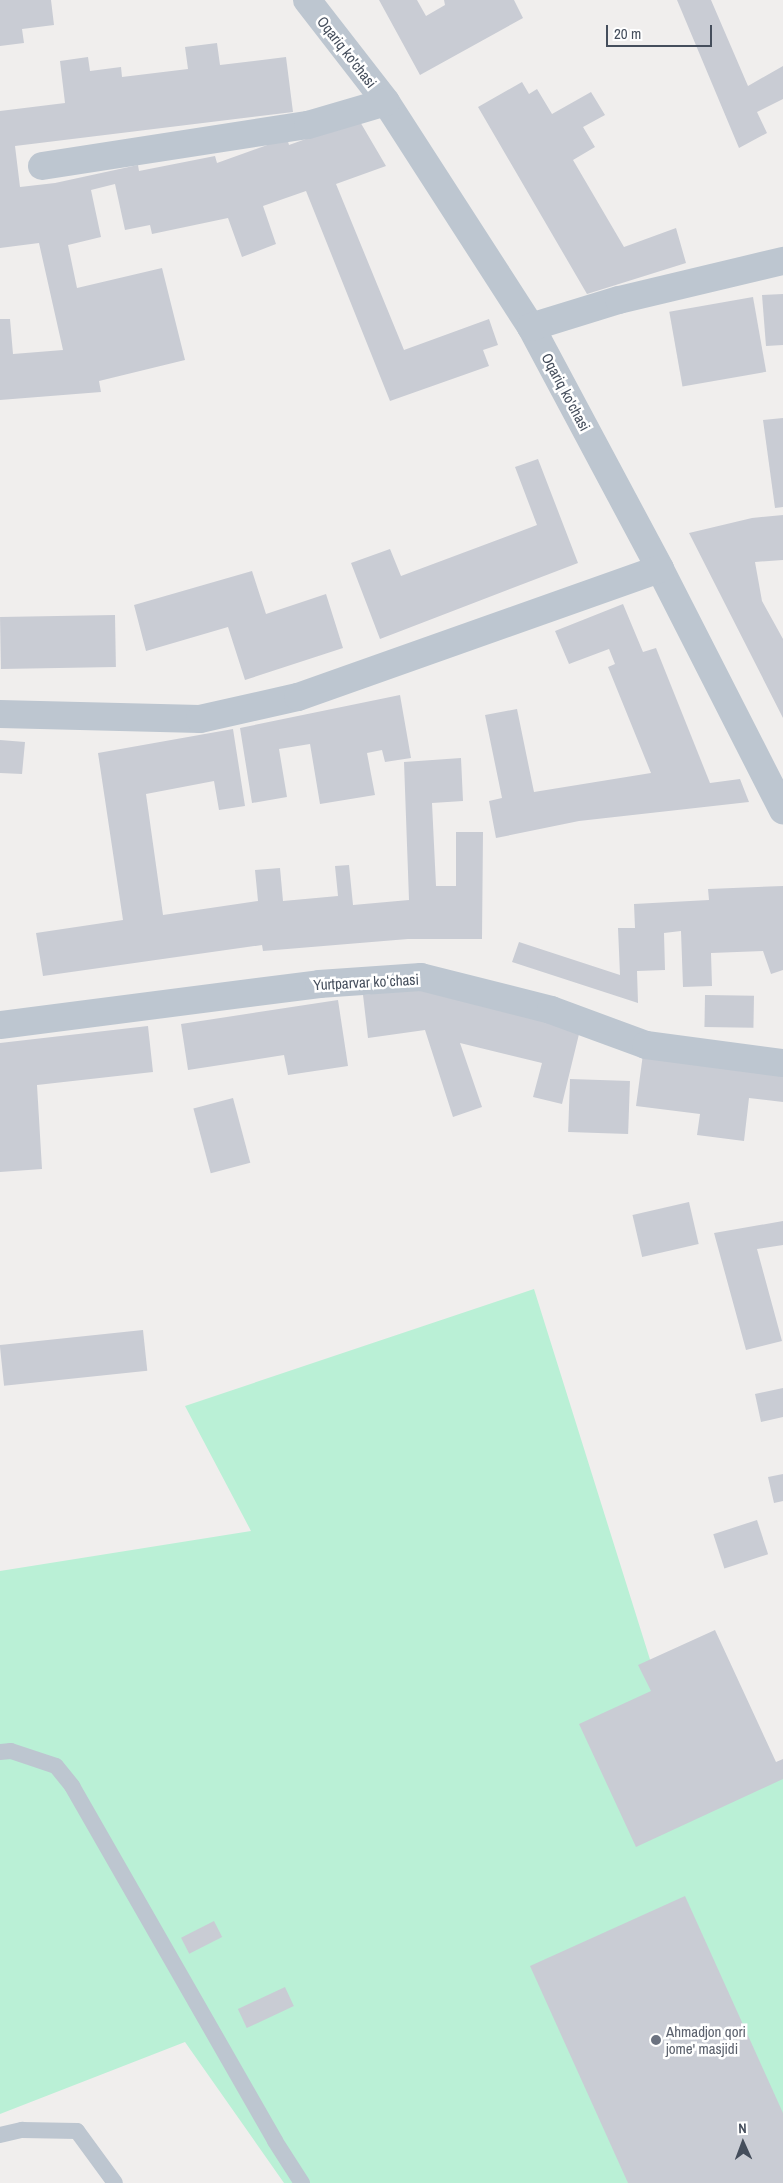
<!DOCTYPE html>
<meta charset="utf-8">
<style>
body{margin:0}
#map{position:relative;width:783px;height:2183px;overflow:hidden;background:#f0eeed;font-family:"Archivo Narrow",sans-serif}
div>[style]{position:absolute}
.green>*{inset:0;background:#baf0d6}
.building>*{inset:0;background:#c9ccd4;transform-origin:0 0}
.service>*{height:16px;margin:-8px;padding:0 8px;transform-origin:8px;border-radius:8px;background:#bdc6d0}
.minor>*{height:28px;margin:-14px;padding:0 14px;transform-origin:14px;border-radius:14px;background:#bdc6d0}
.dots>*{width:14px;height:14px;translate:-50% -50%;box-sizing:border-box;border:2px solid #fff;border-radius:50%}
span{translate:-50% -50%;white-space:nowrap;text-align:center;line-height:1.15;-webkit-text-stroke:5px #fff;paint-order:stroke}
.street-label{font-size:15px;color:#454e5c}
.worship-label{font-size:15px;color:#5b616d}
.left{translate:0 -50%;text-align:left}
.north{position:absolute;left:718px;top:2118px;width:50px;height:50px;-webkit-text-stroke:4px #fff;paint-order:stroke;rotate:358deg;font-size:14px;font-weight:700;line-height:20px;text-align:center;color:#454e5c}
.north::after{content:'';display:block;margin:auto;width:18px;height:22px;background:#454e5c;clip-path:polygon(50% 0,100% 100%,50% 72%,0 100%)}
.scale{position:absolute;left:606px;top:25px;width:106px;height:22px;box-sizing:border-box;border:2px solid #454e5c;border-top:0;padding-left:6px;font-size:15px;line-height:18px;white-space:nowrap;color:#454e5c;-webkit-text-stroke:4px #fff;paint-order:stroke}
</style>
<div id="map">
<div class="green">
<div style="clip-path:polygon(534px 1289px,689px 1784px,783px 1769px,783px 2183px,284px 2183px,185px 2042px,0 2114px,0 1571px,251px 1531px,185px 1406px)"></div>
</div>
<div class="building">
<div style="clip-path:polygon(0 0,51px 0,54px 25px,22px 29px,24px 43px,0 46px)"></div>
<div style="clip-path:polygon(379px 0,417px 0,426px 16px,445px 5px,444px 0,514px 0,523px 18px,420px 75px)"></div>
<div style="clip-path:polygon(677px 0,711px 0,748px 86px,783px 66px,783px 99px,757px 112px,767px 133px,739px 148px)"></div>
<div style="clip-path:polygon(217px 43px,220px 65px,286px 57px,293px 112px,15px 146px,20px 187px,55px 183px,138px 165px,139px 171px,215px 156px,217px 163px,287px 138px,289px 145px,359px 120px,386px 166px,336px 184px,404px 350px,489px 319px,498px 345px,483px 350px,489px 366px,390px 401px,306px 191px,263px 206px,276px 244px,242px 257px,228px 218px,152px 234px,150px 225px,125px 230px,115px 184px,91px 190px,101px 237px,68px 245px,77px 288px,162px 268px,185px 360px,99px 381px,101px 392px,0 400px,0 319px,10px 319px,13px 354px,63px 350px,39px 243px,0 248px,0 111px,65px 103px,60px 61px,88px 57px,90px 71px,121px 67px,122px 77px,188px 69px,185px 47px)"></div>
<div style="clip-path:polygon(522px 82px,529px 94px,537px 89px,552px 114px,591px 92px,605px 115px,583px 127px,595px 147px,573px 160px,624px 247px,676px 228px,686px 263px,587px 294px,478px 107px)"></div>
<div style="clip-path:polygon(783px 294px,783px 345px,766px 346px,762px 295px)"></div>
<div style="left:753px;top:297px;width:76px;height:85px;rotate:80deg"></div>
<div style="clip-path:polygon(783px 418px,783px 507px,775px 508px,763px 420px)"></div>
<div style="clip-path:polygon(538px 459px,578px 563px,380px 639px,351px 563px,390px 549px,401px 576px,537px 525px,515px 467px)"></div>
<div style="clip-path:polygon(783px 515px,783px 560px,755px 562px,762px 601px,783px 639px,783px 718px,689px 533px,752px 518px)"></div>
<div style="clip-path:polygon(252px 571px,266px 614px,326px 594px,343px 648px,245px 680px,228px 627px,146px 651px,134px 605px)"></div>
<div style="clip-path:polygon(623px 604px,643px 652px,656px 648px,710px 783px,740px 779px,749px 802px,579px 821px,496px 838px,489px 801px,502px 798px,485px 715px,517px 709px,534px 792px,651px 773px,608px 667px,615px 664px,609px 649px,569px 664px,555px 631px)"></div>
<div style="left:115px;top:615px;width:52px;height:115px;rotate:89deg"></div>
<div style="clip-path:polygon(400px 695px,411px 758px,385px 762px,382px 750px,367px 753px,375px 795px,320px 804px,310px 744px,279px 749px,287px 797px,252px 803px,240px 728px)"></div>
<div style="clip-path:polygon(233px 729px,245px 806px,219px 810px,214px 781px,146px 794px,163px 915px,258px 901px,255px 870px,280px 868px,283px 901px,338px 896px,335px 866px,349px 865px,353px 905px,409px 900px,404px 762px,461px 758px,463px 801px,432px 803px,436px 886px,456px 886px,456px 832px,483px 832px,482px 939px,408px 939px,263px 951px,262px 945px,43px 976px,36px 933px,123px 920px,98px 753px)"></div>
<div style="clip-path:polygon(0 740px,25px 742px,22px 774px,0 773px)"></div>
<div style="clip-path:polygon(783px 886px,783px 970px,771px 974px,763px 951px,711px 953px,712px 986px,683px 987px,681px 931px,664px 933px,665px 970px,637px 971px,638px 1003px,512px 962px,519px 942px,620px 975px,618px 928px,635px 928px,634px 904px,709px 900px,708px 889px)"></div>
<div style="clip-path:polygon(415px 989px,580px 1030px,562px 1104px,533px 1097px,542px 1063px,460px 1043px,482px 1107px,453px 1117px,425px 1030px,368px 1038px,363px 995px)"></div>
<div style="left:705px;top:995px;width:49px;height:32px;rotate:1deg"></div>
<div style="clip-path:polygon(338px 1000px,348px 1066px,288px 1075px,284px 1055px,188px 1070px,181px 1024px)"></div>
<div style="clip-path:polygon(148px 1026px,153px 1072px,37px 1085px,42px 1169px,0 1172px,0 1043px)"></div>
<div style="clip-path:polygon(643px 1054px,783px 1072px,783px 1102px,749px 1098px,744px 1141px,697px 1135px,700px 1114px,636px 1106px)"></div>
<div style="left:570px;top:1079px;width:60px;height:53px;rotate:2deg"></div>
<div style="left:233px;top:1098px;width:67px;height:41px;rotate:75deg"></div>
<div style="left:689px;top:1202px;width:43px;height:58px;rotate:77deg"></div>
<div style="clip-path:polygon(783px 1221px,783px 1245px,757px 1249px,782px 1341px,746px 1350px,714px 1233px)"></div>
<div style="left:143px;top:1330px;width:41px;height:144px;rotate:84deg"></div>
<div style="clip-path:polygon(783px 1388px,783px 1417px,761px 1422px,755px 1394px)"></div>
<div style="clip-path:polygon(783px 1474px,783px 1501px,774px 1503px,768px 1477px)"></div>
<div style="left:757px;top:1520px;width:36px;height:46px;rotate:72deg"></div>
<div style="clip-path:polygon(715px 1630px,776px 1762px,783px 1759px,783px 1779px,636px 1847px,579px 1724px,651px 1691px,638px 1665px)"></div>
<div style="clip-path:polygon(685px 1896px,783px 2113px,783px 2183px,628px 2183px,530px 1966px)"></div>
<div style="left:214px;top:1921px;width:18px;height:37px;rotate:63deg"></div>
<div style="left:285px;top:1987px;width:21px;height:52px;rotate:65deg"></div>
</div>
<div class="service">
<div style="left:0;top:1752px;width:11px;rotate:-5deg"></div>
<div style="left:11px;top:1751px;width:47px;rotate:18.4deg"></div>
<div style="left:56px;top:1766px;width:26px;rotate:51deg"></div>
<div style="left:72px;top:1786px;width:409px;rotate:60.2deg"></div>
<div style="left:275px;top:2141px;width:50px;rotate:57.3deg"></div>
<div style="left:0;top:2135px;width:23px;rotate:-13deg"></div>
<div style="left:22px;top:2130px;width:55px;rotate:1deg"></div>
<div style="left:77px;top:2131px;width:64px;rotate:53.8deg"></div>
</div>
<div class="minor">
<div style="left:307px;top:0;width:129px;rotate:52.2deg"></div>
<div style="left:386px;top:102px;width:268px;rotate:57.2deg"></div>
<div style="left:531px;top:327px;width:274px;rotate:61.9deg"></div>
<div style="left:660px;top:569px;width:271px;rotate:63deg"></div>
<div style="left:42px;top:166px;width:269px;rotate:-8.8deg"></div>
<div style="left:308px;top:125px;width:81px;rotate:-16.4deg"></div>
<div style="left:531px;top:327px;width:92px;rotate:-17.1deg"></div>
<div style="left:619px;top:300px;width:169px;rotate:-13.4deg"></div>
<div style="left:0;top:714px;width:200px;rotate:1.4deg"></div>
<div style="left:200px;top:719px;width:100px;rotate:-12.7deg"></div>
<div style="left:298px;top:697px;width:384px;rotate:-19.5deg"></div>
<div style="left:0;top:1025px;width:322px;rotate:-7.3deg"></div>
<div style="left:319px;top:984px;width:102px;rotate:-3.9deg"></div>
<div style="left:421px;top:977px;width:134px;rotate:14.2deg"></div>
<div style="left:551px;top:1010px;width:101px;rotate:20.2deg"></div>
<div style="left:646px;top:1045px;width:138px;rotate:7.5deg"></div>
</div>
<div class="dots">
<div style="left:656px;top:2040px;background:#6b7280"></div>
</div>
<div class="street-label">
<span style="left:347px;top:52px;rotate:52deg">Oqariq ko'chasi</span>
<span style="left:566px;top:392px;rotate:62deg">Oqariq ko'chasi</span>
<span style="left:366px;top:982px;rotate:-3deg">Yurtparvar koʻchasi</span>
</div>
<div class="worship-label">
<span class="left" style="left:666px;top:2040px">Ahmadjon qori<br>jome' masjidi</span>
</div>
<div class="north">N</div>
<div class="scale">20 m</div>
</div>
